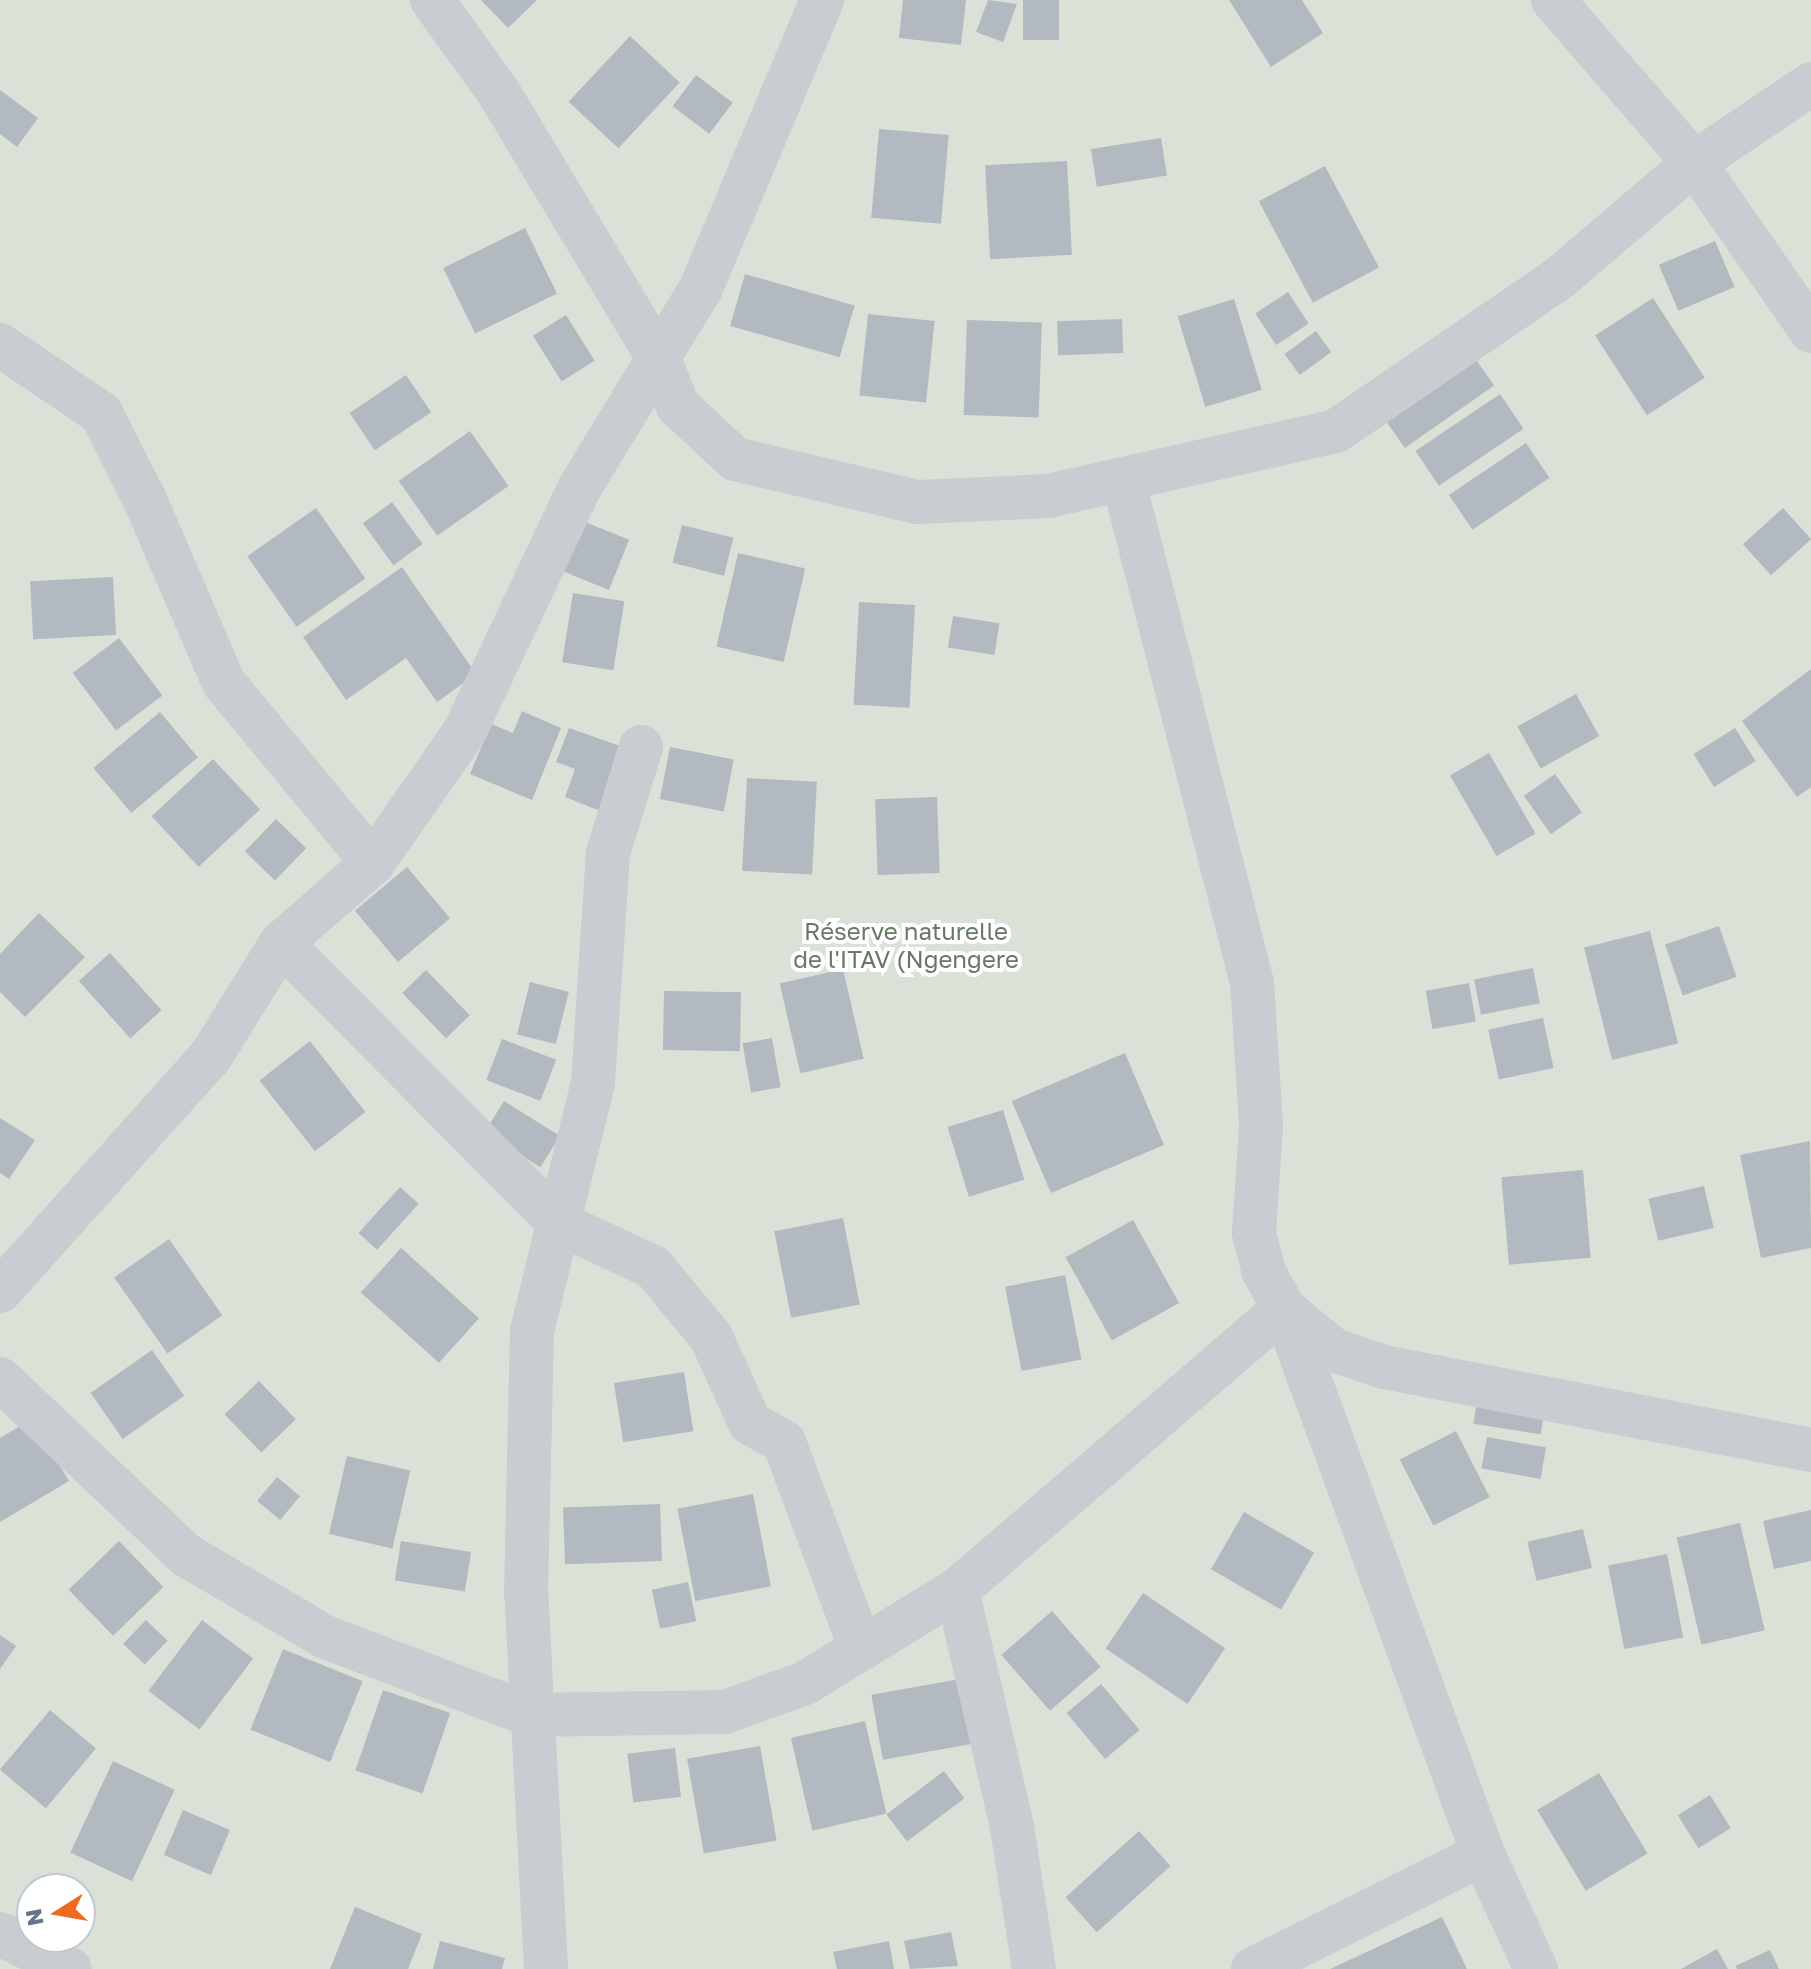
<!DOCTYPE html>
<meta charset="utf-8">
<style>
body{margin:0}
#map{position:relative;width:1811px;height:1969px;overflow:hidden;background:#f9f9f7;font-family:"Golos Text",sans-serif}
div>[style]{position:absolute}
.green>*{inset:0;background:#dae2d7}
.building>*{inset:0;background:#b2b9c0;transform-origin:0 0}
.minor>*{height:44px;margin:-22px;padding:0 22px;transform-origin:22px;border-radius:22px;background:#c9ccd0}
span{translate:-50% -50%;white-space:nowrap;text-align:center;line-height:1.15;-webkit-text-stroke:8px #fff;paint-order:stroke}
.park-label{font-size:24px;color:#647a62}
.north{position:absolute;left:16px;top:1873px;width:80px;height:80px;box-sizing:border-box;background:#fff;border:2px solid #c2c8d0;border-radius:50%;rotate:259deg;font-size:22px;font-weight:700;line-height:32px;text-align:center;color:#66768a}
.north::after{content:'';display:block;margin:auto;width:28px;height:36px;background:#ef6921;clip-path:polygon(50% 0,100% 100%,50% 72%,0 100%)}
</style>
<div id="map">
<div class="green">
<div style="clip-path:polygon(evenodd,0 0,1811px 0,1811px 1969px,0 1969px,0 0,32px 1889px,80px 1889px,80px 1937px,32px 1937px,32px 1889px)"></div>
</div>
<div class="building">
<div style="clip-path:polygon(481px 0,537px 0,508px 28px)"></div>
<div style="clip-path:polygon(903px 0,966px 0,961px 45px,899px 38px)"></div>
<div style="clip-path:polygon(988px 0,1017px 4px,1003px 42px,976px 32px)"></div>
<div style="left:1023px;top:0;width:36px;height:40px"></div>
<div style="clip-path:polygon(1229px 0,1302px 0,1323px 33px,1271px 67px)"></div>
<div style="left:630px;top:36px;width:68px;height:90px;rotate:43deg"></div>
<div style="left:696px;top:75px;width:46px;height:39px;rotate:37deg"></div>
<div style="clip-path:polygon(0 90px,38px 118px,17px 147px,0 134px)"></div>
<div style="left:879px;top:129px;width:70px;height:89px;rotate:5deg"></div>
<div style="left:1161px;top:138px;width:38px;height:71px;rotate:81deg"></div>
<div style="left:1067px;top:161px;width:94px;height:82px;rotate:87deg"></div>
<div style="left:1325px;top:166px;width:115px;height:75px;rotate:62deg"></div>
<div style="left:525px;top:228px;width:73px;height:91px;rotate:64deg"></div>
<div style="left:1715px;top:241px;width:50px;height:61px;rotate:67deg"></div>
<div style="left:745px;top:274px;width:114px;height:54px;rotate:16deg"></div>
<div style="left:1288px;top:292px;width:38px;height:39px;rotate:57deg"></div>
<div style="left:1653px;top:298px;width:95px;height:69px;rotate:57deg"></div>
<div style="left:1234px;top:299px;width:95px;height:59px;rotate:73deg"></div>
<div style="left:868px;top:314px;width:67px;height:82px;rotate:6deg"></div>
<div style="left:566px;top:315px;width:54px;height:39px;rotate:58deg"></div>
<div style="left:1122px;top:319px;width:34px;height:65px;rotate:88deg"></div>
<div style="left:967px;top:320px;width:75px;height:95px;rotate:2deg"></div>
<div style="left:1316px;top:331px;width:26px;height:39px;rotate:54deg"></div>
<div style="left:1470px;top:351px;width:42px;height:109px;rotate:55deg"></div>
<div style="left:406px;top:375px;width:45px;height:68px;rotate:56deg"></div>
<div style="left:1500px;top:394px;width:42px;height:102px;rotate:56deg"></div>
<div style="left:470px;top:431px;width:67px;height:87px;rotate:55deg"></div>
<div style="left:1526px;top:443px;width:42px;height:93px;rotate:56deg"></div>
<div style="left:392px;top:502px;width:52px;height:36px;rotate:54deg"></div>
<div style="left:316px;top:508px;width:86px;height:84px;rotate:55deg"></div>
<div style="left:1783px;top:508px;width:42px;height:54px;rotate:48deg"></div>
<div style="left:580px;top:520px;width:53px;height:54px;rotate:22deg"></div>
<div style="left:682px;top:525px;width:53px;height:39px;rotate:14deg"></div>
<div style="left:738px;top:553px;width:69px;height:96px;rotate:13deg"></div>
<div style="clip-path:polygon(402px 567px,476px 674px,437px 702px,406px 658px,346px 700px,303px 637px)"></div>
<div style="left:113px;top:577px;width:58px;height:83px;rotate:87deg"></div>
<div style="left:573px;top:593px;width:52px;height:70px;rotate:9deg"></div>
<div style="left:859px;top:602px;width:56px;height:103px;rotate:3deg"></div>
<div style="left:953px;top:616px;width:47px;height:32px;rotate:9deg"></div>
<div style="left:119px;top:638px;width:72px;height:58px;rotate:53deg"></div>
<div style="clip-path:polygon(1811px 669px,1811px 787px,1797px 797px,1742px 721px)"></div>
<div style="left:1576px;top:694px;width:48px;height:67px;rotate:61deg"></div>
<div style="clip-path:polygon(522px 711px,561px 728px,532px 800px,470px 774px,491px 724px,513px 733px)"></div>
<div style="left:160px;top:712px;width:59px;height:87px;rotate:50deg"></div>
<div style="clip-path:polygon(569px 728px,623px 747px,600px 811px,565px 797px,575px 769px,556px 762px)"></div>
<div style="left:1735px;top:728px;width:39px;height:49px;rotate:58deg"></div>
<div style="left:670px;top:747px;width:65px;height:53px;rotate:11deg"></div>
<div style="left:1489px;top:753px;width:93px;height:45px;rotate:60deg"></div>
<div style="left:213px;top:759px;width:69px;height:84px;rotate:47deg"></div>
<div style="left:1555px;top:774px;width:47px;height:38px;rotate:55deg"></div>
<div style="left:747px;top:778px;width:70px;height:93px;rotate:3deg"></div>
<div style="left:937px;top:797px;width:76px;height:62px;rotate:88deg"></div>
<div style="left:276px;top:819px;width:42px;height:45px;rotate:44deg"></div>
<div style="left:407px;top:867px;width:67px;height:68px;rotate:50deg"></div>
<div style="clip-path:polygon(39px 913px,85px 957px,25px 1017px,0 992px,0 954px)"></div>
<div style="left:1719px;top:926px;width:54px;height:57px;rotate:71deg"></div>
<div style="left:1650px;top:931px;width:116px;height:68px;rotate:76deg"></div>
<div style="left:110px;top:953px;width:77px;height:42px;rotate:48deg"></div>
<div style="left:1533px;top:968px;width:36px;height:60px;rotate:79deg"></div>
<div style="left:843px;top:969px;width:92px;height:65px;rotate:77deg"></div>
<div style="left:426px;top:970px;width:63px;height:33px;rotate:46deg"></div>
<div style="left:530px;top:982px;width:40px;height:54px;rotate:14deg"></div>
<div style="left:1469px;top:983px;width:39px;height:44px;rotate:80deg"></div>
<div style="left:664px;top:991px;width:77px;height:59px;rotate:1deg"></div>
<div style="left:1543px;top:1018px;width:51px;height:56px;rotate:78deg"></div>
<div style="left:772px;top:1038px;width:50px;height:30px;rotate:80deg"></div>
<div style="left:502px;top:1039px;width:58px;height:44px;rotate:21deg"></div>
<div style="left:310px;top:1041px;width:90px;height:64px;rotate:52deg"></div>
<div style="left:1125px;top:1053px;width:100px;height:123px;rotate:67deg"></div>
<div style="left:504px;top:1101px;width:66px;height:37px;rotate:32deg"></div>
<div style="left:1003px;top:1110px;width:73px;height:58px;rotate:73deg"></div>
<div style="clip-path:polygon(0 1118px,35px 1140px,9px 1179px,0 1173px)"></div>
<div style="clip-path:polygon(1810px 1141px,1811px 1248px,1761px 1258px,1740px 1155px)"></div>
<div style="left:1583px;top:1170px;width:88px;height:82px;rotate:85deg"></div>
<div style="left:1704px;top:1186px;width:43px;height:57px;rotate:77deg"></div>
<div style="left:400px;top:1187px;width:25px;height:62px;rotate:42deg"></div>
<div style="left:843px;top:1218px;width:88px;height:70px;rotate:79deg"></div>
<div style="left:1133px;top:1220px;width:95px;height:77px;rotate:61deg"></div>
<div style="left:169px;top:1239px;width:93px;height:67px;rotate:55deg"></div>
<div style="left:401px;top:1248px;width:105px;height:60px;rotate:42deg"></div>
<div style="left:1065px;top:1275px;width:86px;height:61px;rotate:79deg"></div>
<div style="left:152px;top:1350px;width:56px;height:75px;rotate:55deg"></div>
<div style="left:684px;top:1372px;width:60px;height:71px;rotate:81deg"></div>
<div style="left:259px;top:1381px;width:53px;height:48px;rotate:46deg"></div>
<div style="left:1478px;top:1395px;width:68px;height:29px;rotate:9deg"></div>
<div style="clip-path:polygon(32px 1419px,69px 1481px,0 1522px,0 1438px)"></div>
<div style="left:1456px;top:1431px;width:74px;height:63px;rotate:63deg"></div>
<div style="left:1487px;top:1437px;width:60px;height:32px;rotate:10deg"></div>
<div style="left:347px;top:1456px;width:65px;height:80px;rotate:13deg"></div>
<div style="left:277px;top:1477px;width:30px;height:31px;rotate:40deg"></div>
<div style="left:753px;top:1494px;width:94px;height:77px;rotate:79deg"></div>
<div style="left:660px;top:1504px;width:57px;height:97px;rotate:88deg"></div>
<div style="clip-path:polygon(1811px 1510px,1811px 1561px,1774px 1569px,1763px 1521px)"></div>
<div style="left:1244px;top:1512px;width:81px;height:66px;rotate:30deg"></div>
<div style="left:1740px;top:1523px;width:110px;height:65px;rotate:77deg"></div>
<div style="left:1583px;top:1529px;width:40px;height:57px;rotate:77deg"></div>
<div style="left:119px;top:1541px;width:64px;height:70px;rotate:46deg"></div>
<div style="left:401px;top:1541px;width:71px;height:40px;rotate:9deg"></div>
<div style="left:1667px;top:1554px;width:85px;height:60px;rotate:79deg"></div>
<div style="left:688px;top:1582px;width:40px;height:37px;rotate:78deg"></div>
<div style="left:1143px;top:1593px;width:99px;height:67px;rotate:34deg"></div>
<div style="left:1052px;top:1611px;width:74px;height:67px;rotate:49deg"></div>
<div style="left:146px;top:1620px;width:30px;height:33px;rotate:44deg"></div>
<div style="left:202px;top:1620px;width:64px;height:89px;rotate:37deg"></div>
<div style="clip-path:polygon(0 1635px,16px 1646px,0 1669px)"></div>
<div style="left:283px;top:1649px;width:86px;height:87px;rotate:22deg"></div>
<div style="left:960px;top:1679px;width:66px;height:90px;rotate:80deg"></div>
<div style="left:1101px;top:1684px;width:60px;height:45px;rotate:50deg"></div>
<div style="left:383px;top:1690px;width:71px;height:85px;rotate:19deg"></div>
<div style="left:50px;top:1710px;width:60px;height:78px;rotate:40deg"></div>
<div style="left:865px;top:1721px;width:95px;height:76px;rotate:77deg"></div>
<div style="left:760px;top:1746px;width:96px;height:74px;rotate:80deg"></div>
<div style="left:675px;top:1748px;width:49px;height:48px;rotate:83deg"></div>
<div style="left:113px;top:1761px;width:68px;height:101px;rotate:25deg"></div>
<div style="left:944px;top:1771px;width:34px;height:72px;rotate:53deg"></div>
<div style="left:1599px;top:1773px;width:94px;height:72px;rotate:59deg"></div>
<div style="left:1710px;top:1795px;width:39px;height:38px;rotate:58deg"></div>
<div style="left:183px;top:1810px;width:51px;height:49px;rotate:23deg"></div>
<div style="left:1139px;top:1831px;width:47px;height:99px;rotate:48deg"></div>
<div style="clip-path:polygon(355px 1907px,422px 1934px,408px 1969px,330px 1969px)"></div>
<div style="clip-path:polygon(1442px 1917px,1467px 1969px,1330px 1969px)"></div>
<div style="clip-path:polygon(951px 1932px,958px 1966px,910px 1969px,904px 1941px)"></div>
<div style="clip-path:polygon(440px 1941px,505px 1958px,502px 1969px,433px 1969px)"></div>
<div style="clip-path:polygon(889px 1941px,894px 1969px,837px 1969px,833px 1952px)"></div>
<div style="clip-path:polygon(1717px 1949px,1728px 1969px,1681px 1969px)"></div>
<div style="clip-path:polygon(1770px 1950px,1779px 1969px,1737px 1969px,1735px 1966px)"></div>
</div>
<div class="minor">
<div style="left:432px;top:0;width:115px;rotate:54.2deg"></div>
<div style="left:499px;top:93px;width:310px;rotate:59deg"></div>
<div style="left:659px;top:359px;width:51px;rotate:68deg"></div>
<div style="left:678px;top:406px;width:78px;rotate:42.9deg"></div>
<div style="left:735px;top:459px;width:187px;rotate:13.3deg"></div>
<div style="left:917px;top:502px;width:131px;rotate:-2.6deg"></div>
<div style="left:1048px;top:496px;width:295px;rotate:-12.7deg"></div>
<div style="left:1336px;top:431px;width:269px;rotate:-34.4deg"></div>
<div style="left:1558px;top:279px;width:179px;rotate:-40.5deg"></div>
<div style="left:1694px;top:163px;width:141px;rotate:-34deg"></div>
<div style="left:1553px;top:0;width:216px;rotate:49.1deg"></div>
<div style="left:1694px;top:163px;width:205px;rotate:55.1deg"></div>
<div style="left:0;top:345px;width:122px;rotate:34deg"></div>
<div style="left:101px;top:413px;width:97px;rotate:63.2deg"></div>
<div style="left:145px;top:500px;width:199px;rotate:66.7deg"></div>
<div style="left:224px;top:683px;width:234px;rotate:50.4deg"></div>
<div style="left:1123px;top:479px;width:520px;rotate:75.64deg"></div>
<div style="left:1252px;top:983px;width:144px;rotate:86.4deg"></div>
<div style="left:1261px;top:1127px;width:106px;rotate:93.8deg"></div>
<div style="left:1254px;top:1233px;width:38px;rotate:76deg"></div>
<div style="left:1263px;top:1270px;width:44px;rotate:61.7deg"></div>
<div style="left:1284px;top:1309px;width:580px;rotate:69.94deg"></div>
<div style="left:1483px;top:1854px;width:127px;rotate:65.3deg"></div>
<div style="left:281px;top:943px;width:396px;rotate:45.2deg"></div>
<div style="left:560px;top:1224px;width:102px;rotate:24.8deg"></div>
<div style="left:653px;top:1267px;width:91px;rotate:50.4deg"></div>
<div style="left:711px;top:1337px;width:94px;rotate:65.6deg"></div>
<div style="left:750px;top:1423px;width:39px;rotate:29deg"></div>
<div style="left:784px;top:1442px;width:221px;rotate:69.6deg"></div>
<div style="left:0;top:1291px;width:316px;rotate:-48.1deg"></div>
<div style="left:211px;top:1056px;width:133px;rotate:-58.2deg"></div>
<div style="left:281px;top:943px;width:122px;rotate:-41deg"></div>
<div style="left:373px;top:863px;width:161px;rotate:-55.1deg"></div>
<div style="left:465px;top:731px;width:270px;rotate:-64.8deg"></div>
<div style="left:580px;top:487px;width:233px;rotate:-58.7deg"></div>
<div style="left:701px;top:288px;width:312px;rotate:-67.2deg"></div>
<div style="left:0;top:1379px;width:256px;rotate:43.4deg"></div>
<div style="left:186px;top:1555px;width:161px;rotate:30.5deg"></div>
<div style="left:325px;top:1637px;width:220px;rotate:20.7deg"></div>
<div style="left:531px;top:1715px;width:194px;rotate:-0.9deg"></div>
<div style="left:725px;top:1712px;width:85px;rotate:-19.9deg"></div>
<div style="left:805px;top:1683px;width:178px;rotate:-31.5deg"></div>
<div style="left:957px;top:1590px;width:431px;rotate:-40.7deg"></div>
<div style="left:1284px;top:1309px;width:65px;rotate:39.4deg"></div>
<div style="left:1334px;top:1350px;width:53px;rotate:18.8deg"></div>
<div style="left:1384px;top:1367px;width:435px;rotate:11deg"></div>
<div style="left:957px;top:1590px;width:243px;rotate:76.9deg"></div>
<div style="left:1012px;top:1827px;width:144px;rotate:81.2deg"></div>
<div style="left:0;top:1934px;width:78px;rotate:26.6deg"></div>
<div style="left:546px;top:1969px;width:377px;rotate:-93deg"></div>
<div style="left:526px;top:1593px;width:262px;rotate:-88.7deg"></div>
<div style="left:532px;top:1331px;width:255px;rotate:-76.2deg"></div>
<div style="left:593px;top:1083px;width:230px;rotate:-86.3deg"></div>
<div style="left:608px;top:853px;width:111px;rotate:-72.7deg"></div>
<div style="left:1253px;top:1969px;width:257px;rotate:-26.6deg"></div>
</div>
<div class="park-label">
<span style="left:906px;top:945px">Réserve naturelle<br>de l'ITAV (Ngengere</span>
</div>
<div class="north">N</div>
</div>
